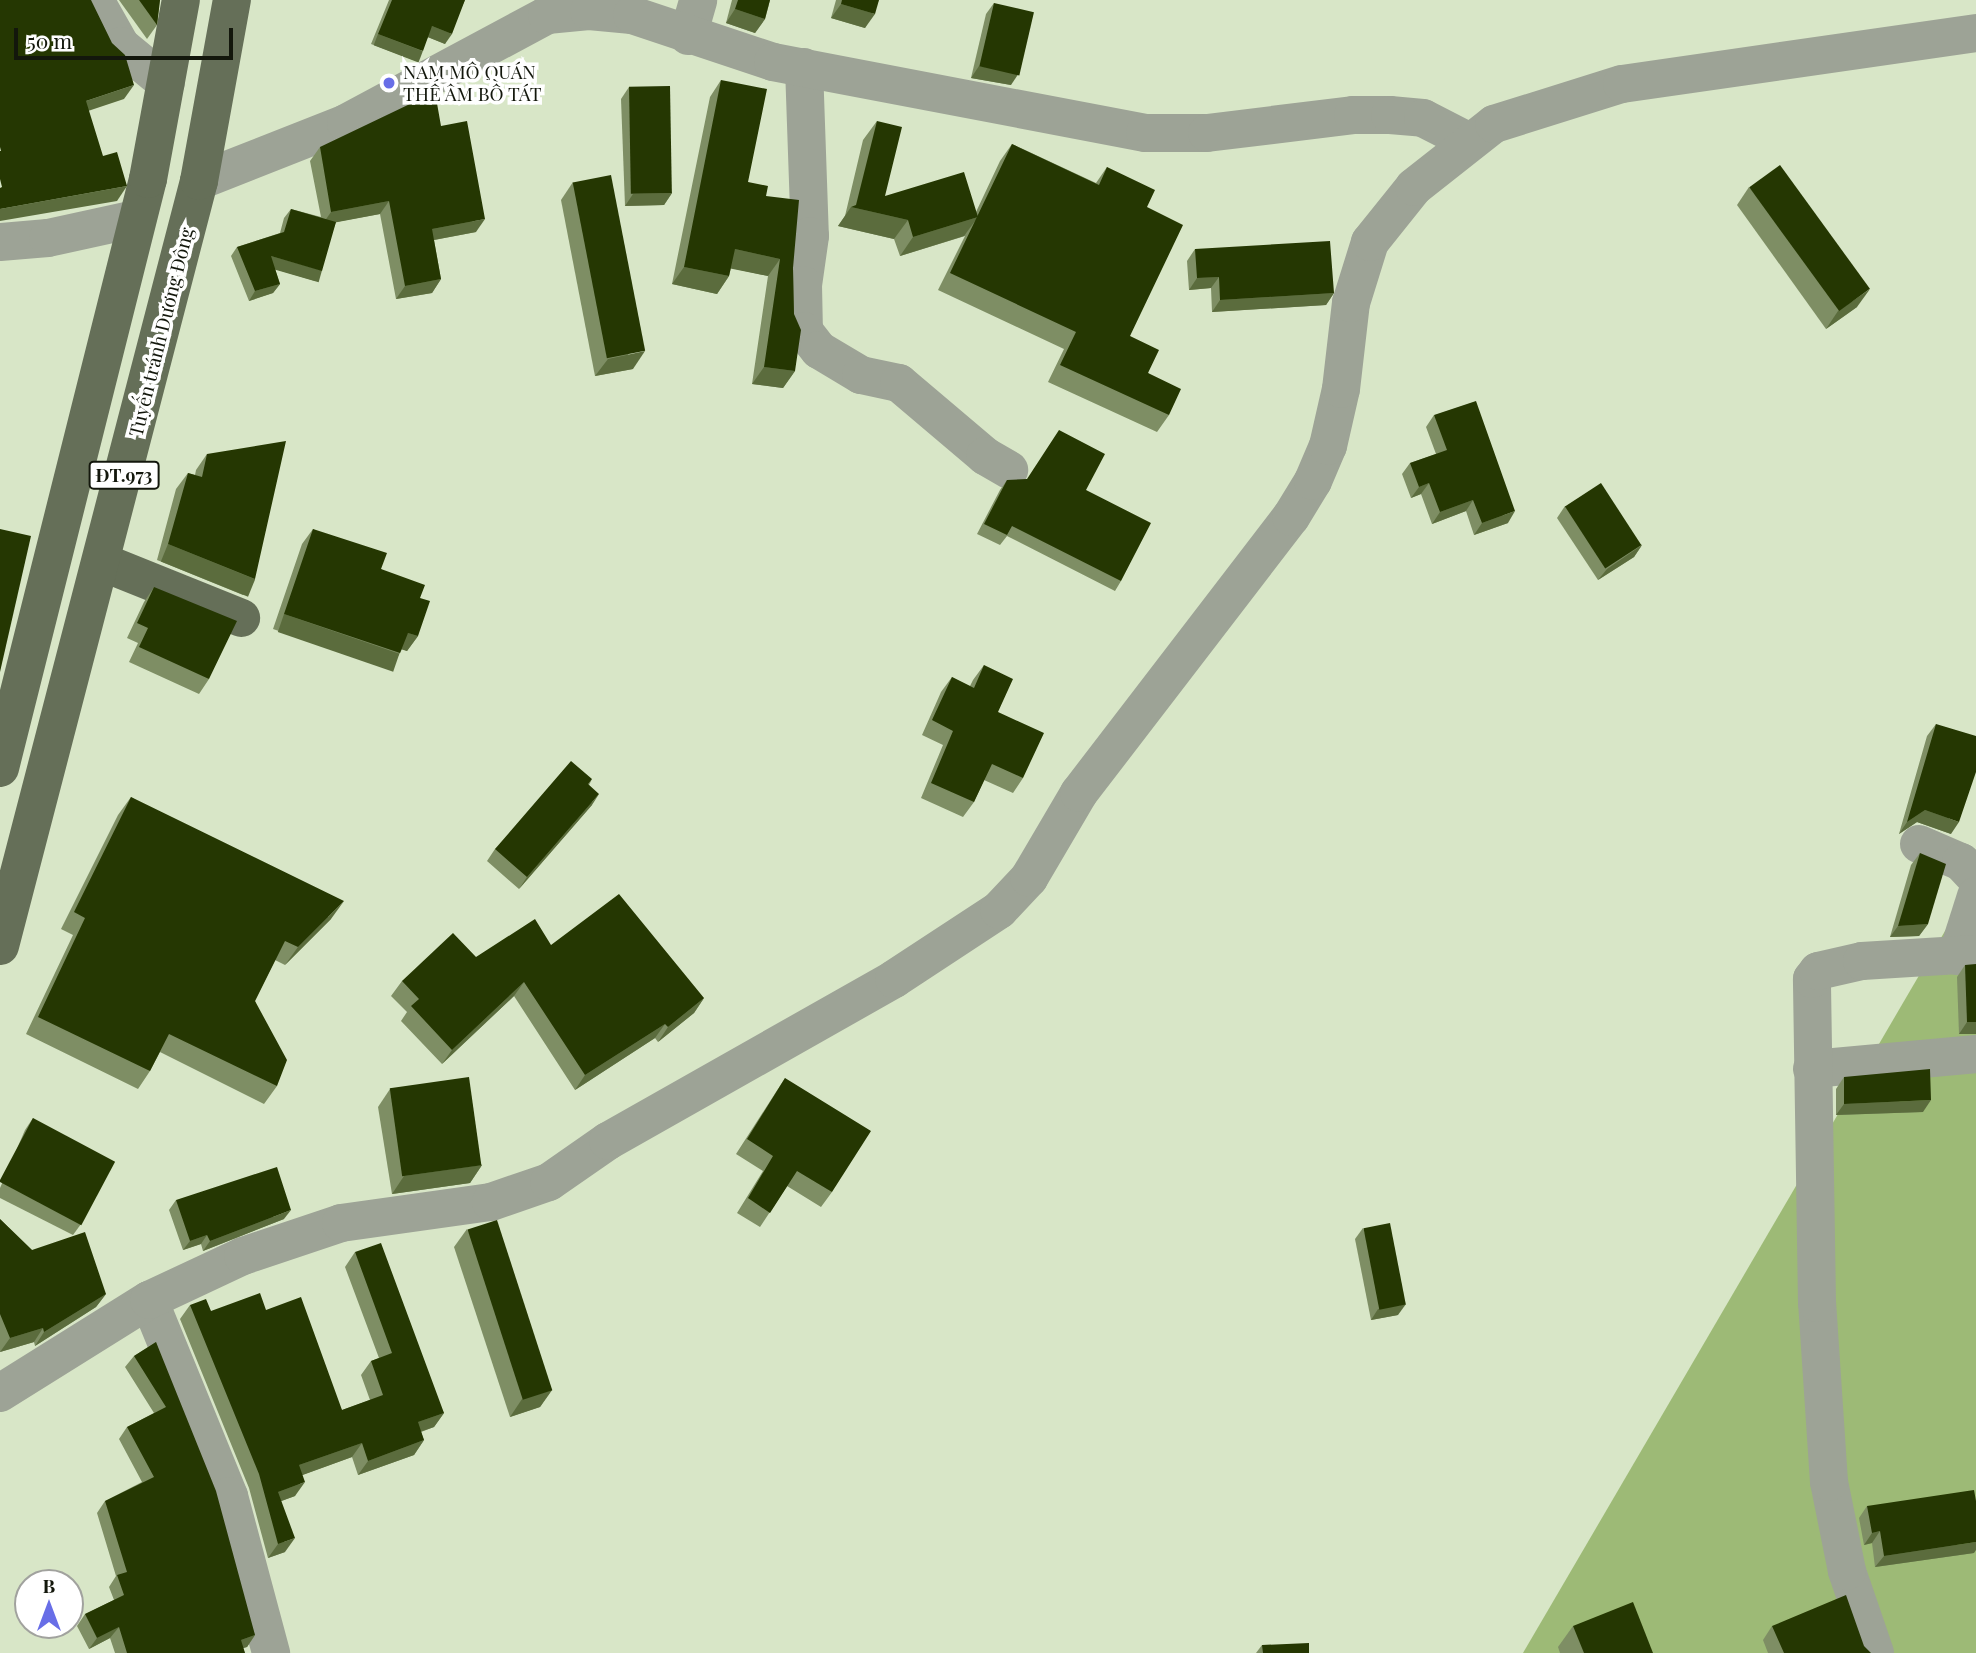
<!DOCTYPE html>
<meta charset="utf-8">
<style>
body{margin:0}
#map{position:relative;width:1976px;height:1653px;overflow:hidden;background:#d8e6c7;font-family:"Playfair Display",serif}
div>[style]{position:absolute}
.forest>*{inset:0;background:#9dba76}
.minor>*{height:38px;margin:-19px;padding:0 19px;transform-origin:19px;border-radius:19px;background:#9da396}
.major>*{height:38px;margin:-19px;padding:0 19px;transform-origin:19px;border-radius:19px;background:#656f58}
.wall>*{inset:0;background:#7e8e64}
.shaded-wall>*{inset:0;background:#5b6c3d;transform-origin:0 0}
.building>*{inset:0;background:#253702;transform-origin:0 0}
.dots>*{width:19px;height:19px;translate:-50% -50%;box-sizing:border-box;border:4px solid #fff;border-radius:50%}
span{translate:-50% -50%;white-space:nowrap;text-align:center;line-height:1.15;-webkit-text-stroke:7px #fff;paint-order:stroke}
.shield-label span{padding:2px 5px;background:#fff;border:2px solid;border-radius:5px;-webkit-text-stroke-width:0}
.shield-label{font-size:18px;color:#13170c;font-weight:700}
.poi-label{font-size:19px;color:#13170c}
.left{translate:0 -50%;text-align:left}
.street-label{font-size:19px;color:#13170c}
.north{position:absolute;left:14px;top:1569px;width:70px;height:70px;box-sizing:border-box;background:#fff;border:2px solid #a1a29e;border-radius:50%;rotate:0deg;font-size:19px;font-weight:700;line-height:28px;text-align:center;color:#13170c}
.north::after{content:'';display:block;margin:auto;width:24px;height:32px;background:#686ee7;clip-path:polygon(50% 0,100% 100%,50% 72%,0 100%)}
.scale{position:absolute;left:14px;top:28px;width:219px;height:32px;box-sizing:border-box;border:4px solid #13170c;border-top:0;padding-left:9px;font-size:21px;line-height:24px;white-space:nowrap;color:#13170c;-webkit-text-stroke:5px #fff;paint-order:stroke}
</style>
<div id="map">
<div class="forest">
<div style="clip-path:polygon(1976px 878px,1976px 1653px,1523px 1653px)"></div>
</div>
<div class="minor">
<div style="left:95px;top:0;width:53px;rotate:60.5deg"></div>
<div style="left:121px;top:46px;width:58px;rotate:39.4deg"></div>
<div style="left:688px;top:36px;width:37px;rotate:-74deg"></div>
<div style="left:804px;top:67px;width:169px;rotate:88deg"></div>
<div style="left:810px;top:236px;width:49px;rotate:98.1deg"></div>
<div style="left:803px;top:285px;width:46px;rotate:88.8deg"></div>
<div style="left:804px;top:331px;width:24px;rotate:52deg"></div>
<div style="left:819px;top:350px;width:49px;rotate:30.8deg"></div>
<div style="left:861px;top:375px;width:39px;rotate:12deg"></div>
<div style="left:899px;top:383px;width:113px;rotate:40.3deg"></div>
<div style="left:985px;top:456px;width:28px;rotate:30deg"></div>
<div style="left:199px;top:181px;width:158px;rotate:-21.5deg"></div>
<div style="left:346px;top:123px;width:228px;rotate:-28.2deg"></div>
<div style="left:547px;top:15px;width:42px;rotate:-5.4deg"></div>
<div style="left:589px;top:11px;width:43px;rotate:5.3deg"></div>
<div style="left:632px;top:15px;width:149px;rotate:18.4deg"></div>
<div style="left:773px;top:62px;width:379px;rotate:10.8deg"></div>
<div style="left:1145px;top:133px;width:62px"></div>
<div style="left:1207px;top:133px;width:147px;rotate:-7deg"></div>
<div style="left:1353px;top:115px;width:37px"></div>
<div style="left:1390px;top:115px;width:33px;rotate:5deg"></div>
<div style="left:1423px;top:118px;width:53px;rotate:27.1deg"></div>
<div style="left:0;top:242px;width:48px;rotate:-4.8deg"></div>
<div style="left:48px;top:238px;width:89px;rotate:-12.3deg"></div>
<div style="left:1919px;top:844px;width:46px;rotate:23.2deg"></div>
<div style="left:1961px;top:862px;width:22px;rotate:47deg"></div>
<div style="left:1957px;top:956px;width:63px;rotate:-72.4deg"></div>
<div style="left:1812px;top:1069px;width:165px;rotate:-5.2deg"></div>
<div style="left:149px;top:1300px;width:212px;rotate:67.8deg"></div>
<div style="left:229px;top:1496px;width:163px;rotate:75deg"></div>
<div style="left:0;top:1393px;width:176px;rotate:-32deg"></div>
<div style="left:149px;top:1300px;width:104px;rotate:-25.1deg"></div>
<div style="left:243px;top:1256px;width:103px;rotate:-18.6deg"></div>
<div style="left:341px;top:1223px;width:151px;rotate:-8deg"></div>
<div style="left:491px;top:1202px;width:61px;rotate:-19deg"></div>
<div style="left:549px;top:1182px;width:72px;rotate:-34.8deg"></div>
<div style="left:608px;top:1141px;width:329px;rotate:-29.5deg"></div>
<div style="left:894px;top:979px;width:126px;rotate:-33.3deg"></div>
<div style="left:999px;top:910px;width:44px;rotate:-46.8deg"></div>
<div style="left:1029px;top:878px;width:99px;rotate:-59.5deg"></div>
<div style="left:1079px;top:793px;width:348px;rotate:-52.5deg"></div>
<div style="left:1291px;top:517px;width:42px;rotate:-58.6deg"></div>
<div style="left:1313px;top:481px;width:38px;rotate:-67deg"></div>
<div style="left:1328px;top:446px;width:58px;rotate:-77.2deg"></div>
<div style="left:1341px;top:389px;width:87px;rotate:-83.4deg"></div>
<div style="left:1351px;top:303px;width:64px;rotate:-72.7deg"></div>
<div style="left:1370px;top:242px;width:70px;rotate:-51.3deg"></div>
<div style="left:1414px;top:187px;width:102px;rotate:-38.2deg"></div>
<div style="left:1494px;top:124px;width:134px;rotate:-17.4deg"></div>
<div style="left:1622px;top:84px;width:358px;rotate:-8.2deg"></div>
<div style="left:1875px;top:1653px;width:87px;rotate:-108.9deg"></div>
<div style="left:1847px;top:1571px;width:91px;rotate:-101.4deg"></div>
<div style="left:1829px;top:1482px;width:179px;rotate:-93.8deg"></div>
<div style="left:1817px;top:1303px;width:324px;rotate:-90.9deg"></div>
<div style="left:1812px;top:979px;width:10px;rotate:-53deg"></div>
<div style="left:1818px;top:971px;width:45px;rotate:-12.8deg"></div>
<div style="left:1862px;top:961px;width:114px;rotate:-3.5deg"></div>
</div>
<div class="major">
<div style="left:102px;top:562px;width:150px;rotate:21.9deg"></div>
<div style="left:0;top:768px;width:607px;rotate:-75.9deg"></div>
<div style="left:148px;top:179px;width:182px;rotate:-79.6deg"></div>
<div style="left:0;top:946px;width:790px;rotate:-75.42deg"></div>
<div style="left:199px;top:181px;width:184px;rotate:-79.7deg"></div>
</div>
<div class="wall">
<div style="clip-path:polygon(119px 0,160px 0,157px 25px,147px 39px)"></div>
<div style="clip-path:polygon(385px 0,465px 0,445px 44px,428px 37px,416px 61px,371px 44px,389px 0)"></div>
<div style="clip-path:polygon(732px 0,770px 0,765px 19px,755px 33px,726px 23px)"></div>
<div style="clip-path:polygon(836px 0,879px 0,865px 28px,831px 18px)"></div>
<div style="clip-path:polygon(994px 3px,1011px 85px,971px 78px,986px 14px)"></div>
<div style="clip-path:polygon(721px 80px,748px 182px,766px 196px,793px 268px,795px 371px,783px 388px,752px 384px,768px 276px,731px 268px,729px 276px,717px 294px,672px 284px,710px 97px)"></div>
<div style="clip-path:polygon(629px 87px,672px 193px,664px 205px,625px 206px,621px 99px)"></div>
<div style="clip-path:polygon(877px 121px,885px 196px,976px 212px,1000px 161px,1012px 144px,1096px 183px,1107px 167px,1147px 207px,1130px 336px,1169px 415px,1157px 432px,1048px 382px,1064px 349px,938px 290px,965px 236px,900px 256px,894px 239px,838px 226px,845px 216px,863px 140px)"></div>
<div style="clip-path:polygon(441px 126px,476px 232px,434px 240px,441px 279px,432px 293px,396px 299px,380px 214px,336px 222px,315px 281px,275px 269px,280px 284px,273px 293px,249px 301px,231px 256px,237px 247px,280px 233px,284px 218px,291px 209px,321px 217px,310px 161px,320px 147px)"></div>
<div style="clip-path:polygon(573px 182px,633px 369px,595px 376px,561px 200px)"></div>
<div style="clip-path:polygon(1749px 187px,1857px 307px,1826px 329px,1737px 205px)"></div>
<div style="clip-path:polygon(1195px 249px,1334px 293px,1326px 305px,1212px 312px,1211px 288px,1189px 290px,1187px 261px)"></div>
<div style="clip-path:polygon(1434px 415px,1508px 523px,1474px 535px,1466px 511px,1432px 524px,1421px 494px,1411px 498px,1402px 474px,1410px 463px,1436px 454px,1426px 427px)"></div>
<div style="clip-path:polygon(207px 454px,255px 579px,243px 595px,157px 560px,176px 489px,188px 473px,195px 475px,196px 470px)"></div>
<div style="clip-path:polygon(1007px 480px,1086px 490px,1121px 581px,1115px 591px,1007px 536px,1000px 545px,977px 534px,1000px 490px)"></div>
<div style="clip-path:polygon(1565px 506px,1642px 545px,1634px 557px,1598px 580px,1557px 518px)"></div>
<div style="clip-path:polygon(313px 529px,381px 569px,420px 598px,418px 636px,407px 651px,402px 649px,400px 653px,390px 669px,273px 629px,302px 544px)"></div>
<div style="clip-path:polygon(154px 587px,209px 679px,199px 694px,129px 662px,138px 643px,127px 638px,144px 602px)"></div>
<div style="clip-path:polygon(984px 665px,998px 712px,1023px 778px,1013px 793px,984px 780px,974px 802px,963px 817px,921px 798px,943px 745px,922px 735px,941px 692px,952px 677px,970px 686px,973px 680px)"></div>
<div style="clip-path:polygon(1936px 724px,1951px 834px,1917px 822px,1899px 834px,1927px 736px)"></div>
<div style="clip-path:polygon(592px 779px,589px 785px,592px 805px,519px 889px,487px 861px,495px 849px)"></div>
<div style="clip-path:polygon(131px 797px,331px 919px,285px 965px,275px 960px,255px 1001px,277px 1086px,264px 1104px,160px 1052px,150px 1071px,138px 1089px,26px 1034px,73px 935px,61px 929px,118px 815px)"></div>
<div style="clip-path:polygon(1920px 853px,1928px 924px,1919px 936px,1890px 937px,1911px 865px)"></div>
<div style="clip-path:polygon(551px 945px,704px 998px,694px 1013px,658px 1042px,655px 1038px,575px 1090px,514px 996px,442px 1064px,401px 1021px,407px 1012px,391px 996px,402px 981px,476px 957px)"></div>
<div style="clip-path:polygon(1965px 965px,1976px 1034px,1959px 1034px,1957px 977px)"></div>
<div style="clip-path:polygon(1844px 1077px,1923px 1112px,1836px 1115px,1836px 1089px)"></div>
<div style="clip-path:polygon(785px 1078px,832px 1192px,821px 1207px,787px 1186px,760px 1227px,737px 1213px,763px 1171px,736px 1154px)"></div>
<div style="clip-path:polygon(390px 1089px,482px 1165px,470px 1183px,392px 1194px,378px 1107px)"></div>
<div style="clip-path:polygon(33px 1118px,81px 1224px,73px 1235px,0 1198px,0 1188px,25px 1130px)"></div>
<div style="clip-path:polygon(176px 1200px,284px 1219px,203px 1251px,201px 1244px,183px 1250px,169px 1210px)"></div>
<div style="clip-path:polygon(0 1219px,32px 1250px,106px 1294px,96px 1307px,35px 1346px,34px 1342px,0 1352px)"></div>
<div style="clip-path:polygon(1363px 1228px,1398px 1315px,1371px 1320px,1355px 1239px)"></div>
<div style="clip-path:polygon(467px 1229px,552px 1390px,540px 1407px,510px 1417px,454px 1247px)"></div>
<div style="clip-path:polygon(355px 1252px,444px 1413px,434px 1427px,421px 1432px,424px 1440px,414px 1455px,358px 1475px,352px 1457px,302px 1475px,295px 1496px,281px 1501px,285px 1552px,268px 1558px,249px 1488px,180px 1319px,190px 1305px,211px 1311px,266px 1310px,342px 1410px,370px 1400px,361px 1375px,371px 1361px,379px 1358px,345px 1267px)"></div>
<div style="clip-path:polygon(156px 1342px,255px 1635px,247px 1647px,243px 1648px,245px 1653px,115px 1653px,110px 1638px,89px 1649px,77px 1626px,85px 1614px,114px 1600px,109px 1587px,116px 1576px,97px 1513px,105px 1501px,142px 1482px,119px 1439px,127px 1427px,154px 1413px,125px 1367px,134px 1356px)"></div>
<div style="clip-path:polygon(1867px 1506px,1974px 1553px,1875px 1567px,1872px 1543px,1864px 1545px,1859px 1518px)"></div>
<div style="clip-path:polygon(1573px 1626px,1653px 1653px,1560px 1653px,1558px 1647px)"></div>
<div style="clip-path:polygon(1772px 1626px,1871px 1653px,1768px 1653px,1763px 1640px)"></div>
<div style="clip-path:polygon(1262px 1645px,1309px 1653px,1256px 1653px)"></div>
</div>
<div class="shaded-wall">
<div style="clip-path:polygon(841px 4px,875px 14px,865px 28px,831px 18px)"></div>
<div style="clip-path:polygon(735px 9px,765px 19px,755px 33px,726px 23px)"></div>
<div style="clip-path:polygon(432px 26px,452px 34px,445px 44px,425px 36px)"></div>
<div style="left:378px;top:34px;width:48px;height:12px;rotate:21deg"></div>
<div style="clip-path:polygon(979px 66px,1019px 73px,1011px 85px,971px 78px)"></div>
<div style="clip-path:polygon(134px 85px,124px 99px,76px 115px,86px 101px)"></div>
<div style="clip-path:polygon(127px 186px,117px 201px,0 221px,0 209px)"></div>
<div style="clip-path:polygon(672px 193px,664px 205px,625px 206px,633px 194px)"></div>
<div style="clip-path:polygon(389px 201px,380px 214px,322px 225px,331px 212px)"></div>
<div style="clip-path:polygon(851px 207px,908px 220px,894px 239px,838px 226px)"></div>
<div style="clip-path:polygon(978px 217px,964px 236px,900px 256px,913px 237px)"></div>
<div style="clip-path:polygon(485px 219px,476px 232px,423px 242px,432px 229px)"></div>
<div style="clip-path:polygon(735px 249px,780px 259px,768px 276px,723px 267px)"></div>
<div style="left:271px;top:256px;width:53px;height:12px;rotate:16deg"></div>
<div style="clip-path:polygon(684px 267px,729px 276px,717px 294px,672px 284px)"></div>
<div style="clip-path:polygon(1219px 277px,1211px 288px,1189px 290px,1197px 278px)"></div>
<div style="clip-path:polygon(441px 279px,432px 293px,396px 299px,405px 286px)"></div>
<div style="clip-path:polygon(280px 284px,273px 293px,249px 301px,255px 291px)"></div>
<div style="clip-path:polygon(1870px 289px,1857px 307px,1826px 329px,1838px 311px)"></div>
<div style="clip-path:polygon(1334px 293px,1326px 305px,1212px 312px,1220px 300px)"></div>
<div style="clip-path:polygon(645px 351px,633px 369px,595px 376px,608px 359px)"></div>
<div style="clip-path:polygon(764px 367px,795px 371px,783px 388px,752px 384px)"></div>
<div style="clip-path:polygon(1429px 483px,1421px 494px,1411px 498px,1419px 487px)"></div>
<div style="clip-path:polygon(1473px 500px,1466px 511px,1432px 524px,1440px 512px)"></div>
<div style="clip-path:polygon(1515px 511px,1508px 523px,1474px 535px,1482px 523px)"></div>
<div style="left:168px;top:544px;width:94px;height:19px;rotate:22deg"></div>
<div style="clip-path:polygon(1642px 545px,1634px 557px,1598px 580px,1607px 569px)"></div>
<div style="left:284px;top:614px;width:122px;height:19px;rotate:19deg"></div>
<div style="clip-path:polygon(408px 633px,418px 636px,407px 651px,397px 648px)"></div>
<div style="clip-path:polygon(599px 794px,592px 805px,519px 889px,527px 877px)"></div>
<div style="clip-path:polygon(1925px 810px,1959px 822px,1951px 834px,1917px 822px,1899px 834px,1907px 822px)"></div>
<div style="clip-path:polygon(344px 901px,331px 919px,285px 965px,298px 947px)"></div>
<div style="clip-path:polygon(1928px 924px,1919px 936px,1890px 937px,1898px 926px)"></div>
<div style="clip-path:polygon(524px 982px,514px 996px,442px 1064px,452px 1050px)"></div>
<div style="clip-path:polygon(704px 998px,694px 1013px,658px 1042px,668px 1027px)"></div>
<div style="clip-path:polygon(1967px 1022px,1976px 1022px,1976px 1034px,1959px 1034px)"></div>
<div style="clip-path:polygon(665px 1024px,655px 1038px,575px 1090px,585px 1075px)"></div>
<div style="clip-path:polygon(1931px 1100px,1923px 1112px,1836px 1115px,1844px 1104px)"></div>
<div style="clip-path:polygon(482px 1165px,470px 1183px,392px 1194px,404px 1176px)"></div>
<div style="clip-path:polygon(291px 1210px,284px 1219px,203px 1251px,210px 1241px)"></div>
<div style="clip-path:polygon(207px 1235px,201px 1244px,183px 1250px,190px 1241px)"></div>
<div style="clip-path:polygon(106px 1294px,96px 1307px,35px 1346px,44px 1332px)"></div>
<div style="clip-path:polygon(1406px 1304px,1398px 1315px,1371px 1320px,1378px 1309px)"></div>
<div style="clip-path:polygon(43px 1328px,34px 1342px,0 1352px,10px 1338px)"></div>
<div style="clip-path:polygon(552px 1390px,540px 1407px,510px 1417px,522px 1399px)"></div>
<div style="clip-path:polygon(444px 1413px,434px 1427px,408px 1436px,418px 1422px)"></div>
<div style="clip-path:polygon(424px 1440px,414px 1455px,358px 1475px,368px 1461px)"></div>
<div style="clip-path:polygon(362px 1443px,352px 1457px,289px 1480px,299px 1465px)"></div>
<div style="clip-path:polygon(305px 1482px,295px 1496px,268px 1506px,278px 1492px)"></div>
<div style="clip-path:polygon(1880px 1531px,1872px 1543px,1864px 1545px,1872px 1533px)"></div>
<div style="clip-path:polygon(295px 1538px,285px 1552px,268px 1558px,278px 1544px)"></div>
<div style="clip-path:polygon(1976px 1542px,1976px 1550px,1974px 1553px,1875px 1567px,1884px 1556px)"></div>
<div style="clip-path:polygon(119px 1627px,110px 1638px,89px 1649px,97px 1638px)"></div>
<div style="clip-path:polygon(255px 1635px,247px 1647px,232px 1651px,241px 1640px)"></div>
</div>
<div class="building">
<div style="clip-path:polygon(0 0,91px 0,112px 43px,125px 55px,134px 85px,86px 101px,103px 156px,117px 152px,127px 186px,0 209px,0 188px,2px 187px,0 179px,0 151px,1px 151px,0 147px)"></div>
<div style="clip-path:polygon(139px 0,160px 0,157px 25px)"></div>
<div style="clip-path:polygon(392px 0,465px 0,452px 34px,432px 26px,423px 51px,378px 34px)"></div>
<div style="clip-path:polygon(738px 0,770px 0,765px 19px,735px 9px)"></div>
<div style="clip-path:polygon(842px 0,879px 0,875px 14px,841px 4px)"></div>
<div style="left:994px;top:3px;width:41px;height:65px;rotate:13deg"></div>
<div style="clip-path:polygon(721px 80px,767px 89px,748px 182px,768px 186px,766px 196px,799px 200px,793px 268px,794px 314px,801px 330px,795px 371px,764px 367px,780px 259px,735px 249px,729px 276px,684px 267px)"></div>
<div style="left:670px;top:86px;width:107px;height:41px;rotate:89deg"></div>
<div style="clip-path:polygon(435px 92px,441px 126px,467px 121px,485px 219px,432px 229px,441px 279px,405px 286px,389px 201px,331px 212px,320px 147px)"></div>
<div style="clip-path:polygon(877px 121px,902px 127px,885px 196px,964px 172px,978px 217px,913px 237px,908px 220px,851px 207px,856px 205px)"></div>
<div style="clip-path:polygon(1012px 144px,1099px 185px,1107px 167px,1155px 190px,1147px 207px,1183px 225px,1130px 336px,1159px 350px,1148px 373px,1181px 389px,1169px 415px,1060px 365px,1076px 332px,950px 273px)"></div>
<div style="left:1780px;top:165px;width:153px;height:38px;rotate:54deg"></div>
<div style="left:611px;top:175px;width:179px;height:39px;rotate:79deg"></div>
<div style="clip-path:polygon(291px 209px,336px 222px,322px 271px,271px 256px,280px 284px,255px 291px,237px 247px,284px 232px)"></div>
<div style="clip-path:polygon(1330px 241px,1334px 293px,1220px 300px,1219px 277px,1197px 278px,1195px 249px)"></div>
<div style="clip-path:polygon(1476px 401px,1515px 511px,1482px 523px,1473px 500px,1440px 512px,1429px 483px,1419px 487px,1410px 463px,1447px 450px,1434px 415px)"></div>
<div style="clip-path:polygon(1059px 430px,1105px 454px,1086px 490px,1151px 523px,1121px 581px,1012px 526px,1007px 535px,984px 524px,1007px 480px,1027px 479px)"></div>
<div style="clip-path:polygon(286px 441px,255px 579px,168px 544px,188px 473px,202px 477px,207px 454px)"></div>
<div style="left:1601px;top:483px;width:74px;height:43px;rotate:57deg"></div>
<div style="clip-path:polygon(0 529px,31px 536px,0 672px)"></div>
<div style="clip-path:polygon(313px 529px,387px 553px,381px 569px,425px 585px,420px 598px,430px 601px,418px 636px,408px 633px,400px 653px,284px 614px)"></div>
<div style="clip-path:polygon(154px 587px,237px 621px,209px 679px,139px 647px,148px 628px,137px 623px)"></div>
<div style="clip-path:polygon(984px 665px,1013px 679px,998px 712px,1044px 733px,1023px 778px,992px 764px,974px 802px,931px 783px,953px 731px,932px 720px,952px 677px,974px 688px)"></div>
<div style="clip-path:polygon(1936px 724px,1976px 736px,1976px 772px,1959px 822px,1925px 810px,1907px 822px)"></div>
<div style="clip-path:polygon(571px 761px,592px 779px,588px 784px,599px 794px,527px 877px,495px 849px)"></div>
<div style="clip-path:polygon(131px 797px,344px 901px,298px 947px,285px 941px,255px 1001px,287px 1060px,277px 1086px,169px 1034px,150px 1071px,38px 1017px,85px 918px,74px 912px)"></div>
<div style="clip-path:polygon(1920px 853px,1946px 864px,1928px 924px,1898px 926px)"></div>
<div style="clip-path:polygon(619px 894px,704px 998px,668px 1027px,665px 1024px,585px 1075px,524px 982px,452px 1050px,411px 1006px,419px 999px,402px 981px,453px 933px,476px 957px,535px 919px,551px 945px)"></div>
<div style="clip-path:polygon(1976px 964px,1976px 1022px,1967px 1022px,1965px 965px)"></div>
<div style="clip-path:polygon(1930px 1069px,1931px 1100px,1844px 1104px,1844px 1077px)"></div>
<div style="left:469px;top:1077px;width:89px;height:80px;rotate:82deg"></div>
<div style="clip-path:polygon(785px 1078px,871px 1131px,832px 1192px,797px 1171px,770px 1213px,748px 1198px,773px 1156px,747px 1139px)"></div>
<div style="left:33px;top:1118px;width:93px;height:72px;rotate:28deg"></div>
<div style="clip-path:polygon(277px 1167px,291px 1210px,210px 1241px,207px 1235px,190px 1241px,176px 1200px)"></div>
<div style="clip-path:polygon(0 1219px,32px 1250px,85px 1232px,106px 1294px,44px 1332px,43px 1328px,10px 1338px,0 1314px)"></div>
<div style="left:497px;top:1220px;width:179px;height:31px;rotate:72deg"></div>
<div style="left:1390px;top:1223px;width:83px;height:27px;rotate:79deg"></div>
<div style="clip-path:polygon(381px 1243px,444px 1413px,418px 1422px,424px 1440px,368px 1461px,362px 1443px,299px 1465px,305px 1482px,278px 1492px,295px 1538px,278px 1544px,259px 1474px,190px 1305px,206px 1299px,211px 1311px,260px 1293px,266px 1310px,301px 1297px,342px 1410px,383px 1395px,371px 1361px,392px 1353px,355px 1252px)"></div>
<div style="clip-path:polygon(156px 1342px,216px 1491px,255px 1635px,241px 1640px,245px 1653px,127px 1653px,119px 1627px,97px 1638px,85px 1614px,124px 1595px,117px 1575px,127px 1572px,105px 1501px,154px 1477px,127px 1427px,166px 1407px,134px 1356px)"></div>
<div style="clip-path:polygon(1974px 1490px,1976px 1501px,1976px 1542px,1884px 1556px,1880px 1531px,1872px 1533px,1867px 1506px)"></div>
<div style="clip-path:polygon(1846px 1595px,1864px 1646px,1871px 1653px,1784px 1653px,1772px 1626px)"></div>
<div style="clip-path:polygon(1633px 1602px,1653px 1653px,1584px 1653px,1573px 1626px)"></div>
<div style="clip-path:polygon(1309px 1643px,1309px 1653px,1263px 1653px,1262px 1645px)"></div>
</div>
<div class="dots">
<div style="left:389px;top:83px;background:#686ee7"></div>
</div>
<div class="shield-label">
<span style="left:124px;top:475px">ĐT.973</span>
</div>
<div class="poi-label">
<span class="left" style="left:403px;top:83px">NAM MÔ QUÁN<br>THẾ ÂM BỒ TÁT</span>
</div>
<div class="street-label">
<span style="left:161px;top:332px;rotate:-76deg">Tuyến tránh Dương Đông</span>
</div>
<div class="north">B</div>
<div class="scale">50 m</div>
</div>
